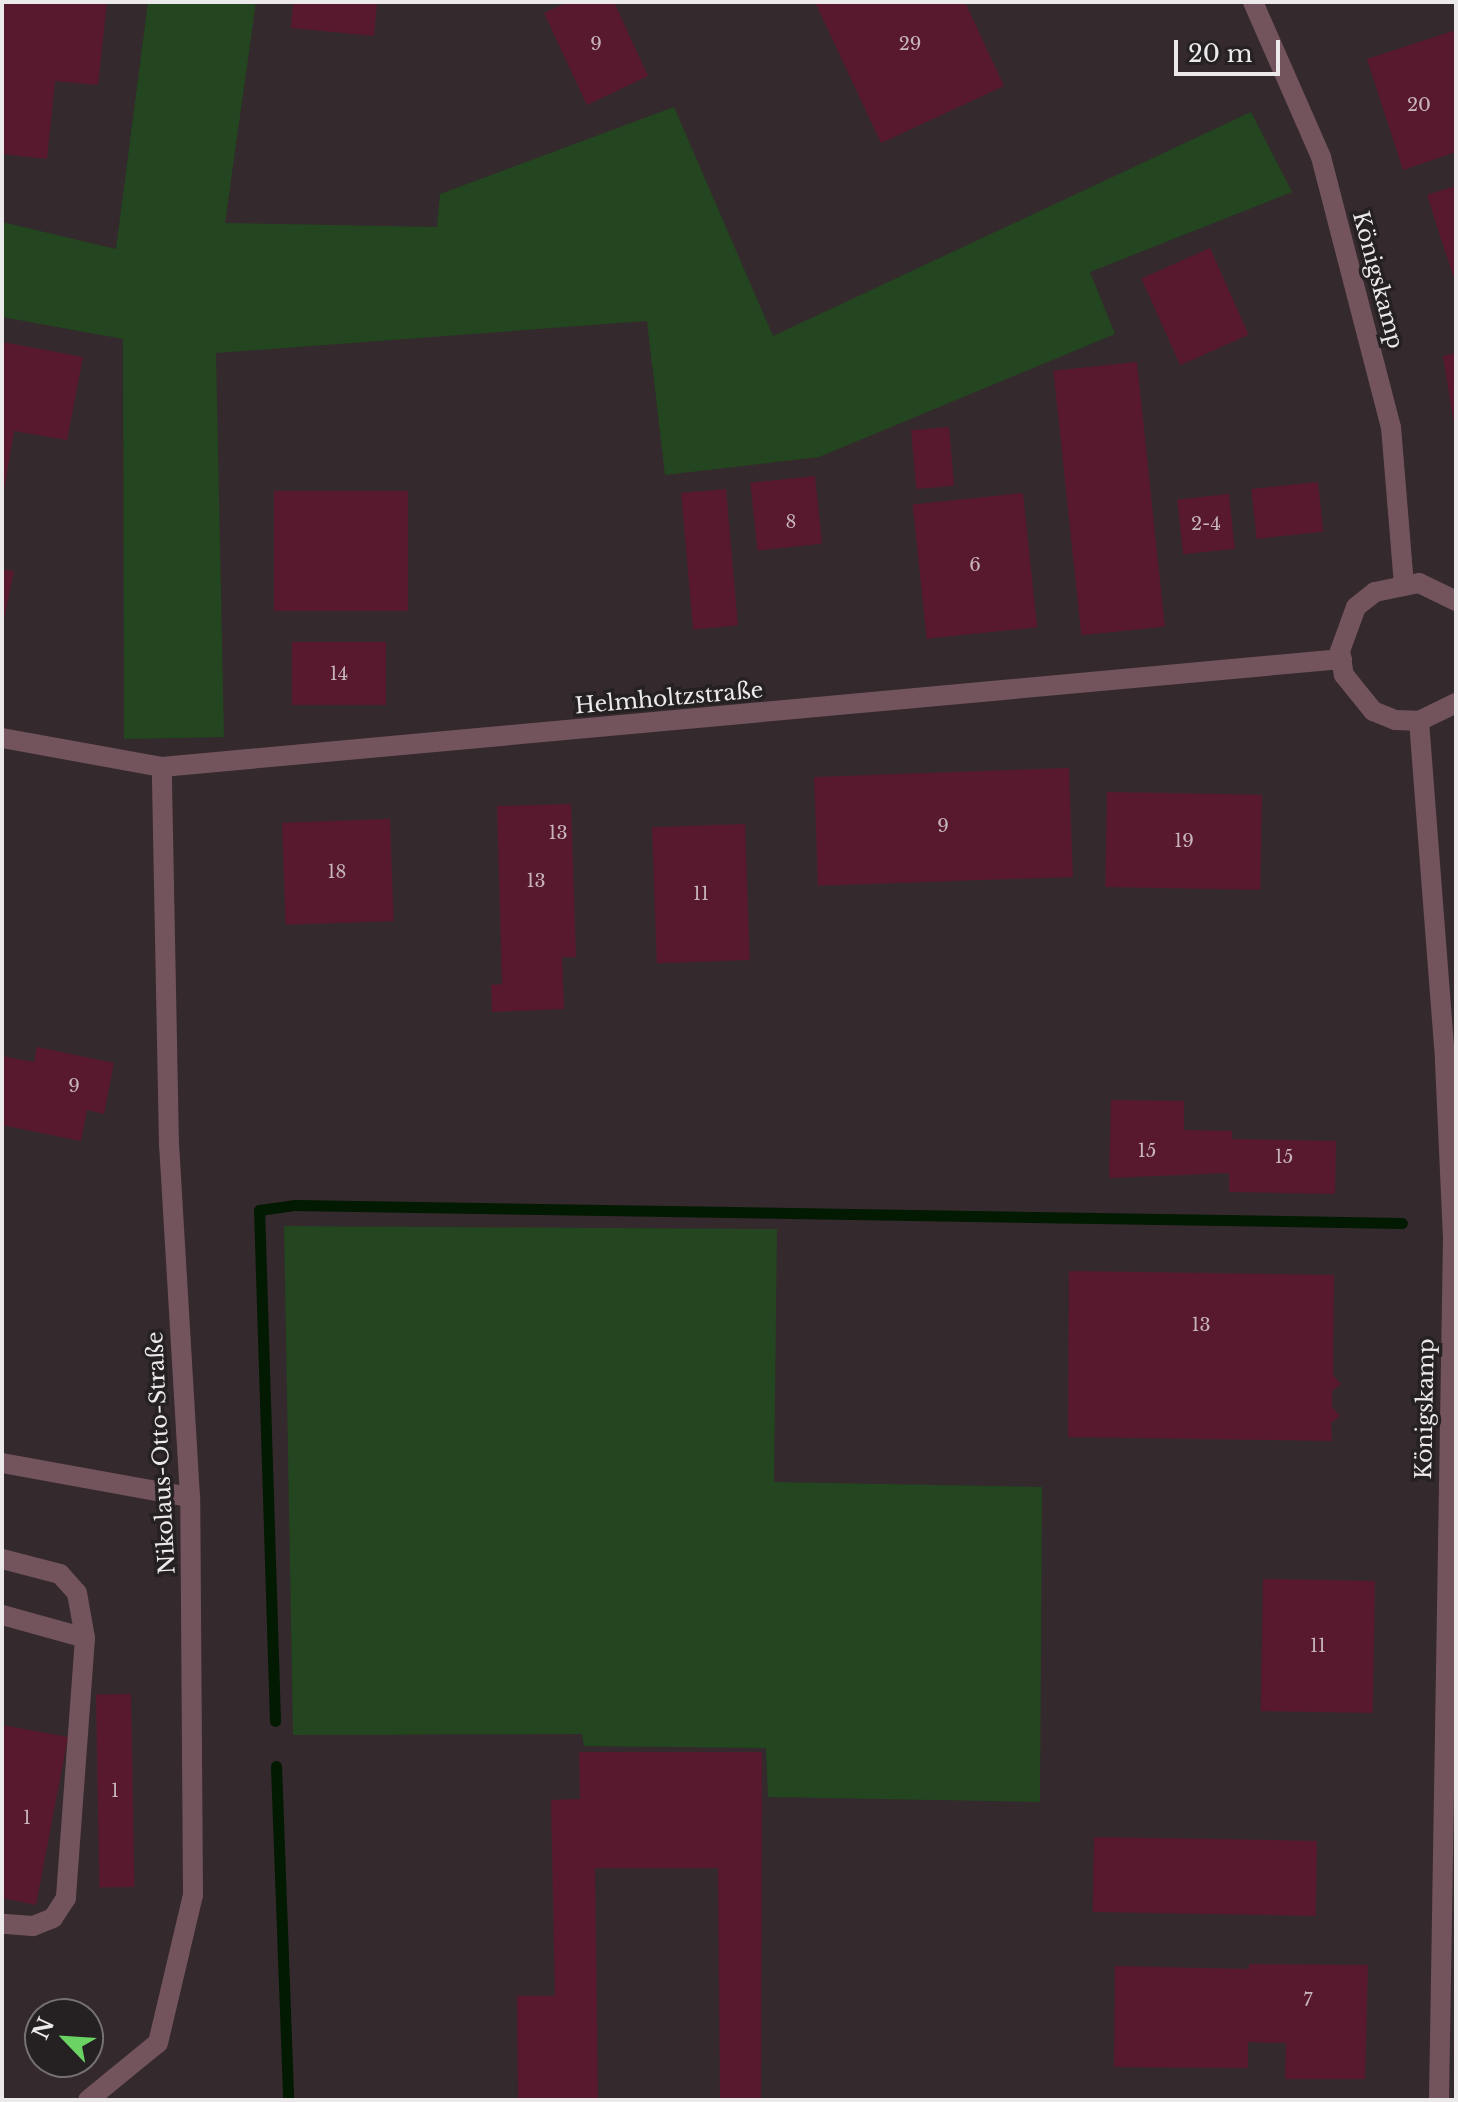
<!DOCTYPE html>
<meta charset="utf-8">
<style>
body{margin:0}
#map{position:relative;width:1458px;height:2102px;overflow:hidden;background:#252122;font-family:"Libre Baskerville",serif}
div>[style]{position:absolute}
.built>*{inset:0;background:#34292c}
.green>*{inset:0;background:#234520}
.stream>*{height:11px;margin:-5.5px;padding:0 5.5px;transform-origin:5.5px;border-radius:5.5px;background:#021902}
.building>*{inset:0;background:#58192e;transform-origin:0 0}
.service>*{height:20px;margin:-10px;padding:0 10px;transform-origin:10px;border-radius:10px;background:#73545c}
.minor>*{height:20px;margin:-10px;padding:0 10px;transform-origin:10px;border-radius:10px;background:#73545c}
span{translate:-50% -50%;white-space:nowrap;text-align:center;line-height:1.15;-webkit-text-stroke:7px #252122;paint-order:stroke}
.number-label{font-size:18px;color:#c7b5bb}
.number-label span{-webkit-text-stroke-width:0}
.street-label{font-size:22px;color:#ece9ea}
.frame{position:absolute;inset:0;border:4px solid #ece9ea;pointer-events:none}
.north{position:absolute;left:24px;top:1998px;width:80px;height:80px;box-sizing:border-box;background:#252122;border:2px solid #757172;border-radius:50%;rotate:295deg;font-size:22px;font-weight:700;line-height:32px;text-align:center;color:#ece9ea}
.north::after{content:'';display:block;margin:auto;width:28px;height:36px;background:#6ad364;clip-path:polygon(50% 0,100% 100%,50% 72%,0 100%)}
.scale{position:absolute;left:1174px;top:40px;width:106px;height:36px;box-sizing:border-box;border:4px solid #ece9ea;border-top:0;padding-left:10px;font-size:24px;line-height:28px;white-space:nowrap;color:#ece9ea;-webkit-text-stroke:6px #252122;paint-order:stroke}
</style>
<div id="map">
<div class="built">
<div style="clip-path:polygon(evenodd,2px 2px,1456px 2px,1456px 2100px,2px 2100px,2px 2px,40px 2014px,88px 2014px,88px 2062px,40px 2062px,40px 2014px)"></div>
</div>
<div class="green">
<div style="clip-path:polygon(148px 2px,256px 2px,225px 223px,437px 227px,440px 194px,674px 107px,773px 336px,1251px 112px,1292px 192px,1090px 272px,1115px 334px,819px 457px,665px 475px,647px 321px,216px 353px,224px 737px,124px 739px,123px 339px,2px 317px,2px 222px,116px 249px)"></div>
<div style="clip-path:polygon(284px 1226px,777px 1229px,774px 1482px,1042px 1487px,1040px 1802px,768px 1797px,766px 1748px,584px 1746px,582px 1734px,293px 1735px)"></div>
</div>
<div class="stream">
<div style="left:275px;top:1721px;width:511px;rotate:-91.79deg"></div>
<div style="left:259px;top:1210px;width:35px;rotate:-8deg"></div>
<div style="left:294px;top:1205px;width:1108px;rotate:0.93deg"></div>
<div style="left:276px;top:1766px;width:334px;rotate:87.9deg"></div>
</div>
<div class="building">
<div style="clip-path:polygon(2px 2px,107px 2px,98px 85px,55px 81px,47px 159px,2px 154px)"></div>
<div style="clip-path:polygon(293px 2px,377px 2px,374px 36px,291px 28px)"></div>
<div style="clip-path:polygon(567px 2px,614px 2px,648px 76px,587px 105px,544px 13px)"></div>
<div style="clip-path:polygon(815px 2px,965px 2px,1004px 86px,881px 143px)"></div>
<div style="clip-path:polygon(1456px 30px,1456px 152px,1403px 170px,1367px 59px)"></div>
<div style="clip-path:polygon(1456px 186px,1456px 282px,1455px 282px,1427px 195px)"></div>
<div style="left:1210px;top:248px;width:95px;height:75px;rotate:66deg"></div>
<div style="clip-path:polygon(2px 342px,83px 357px,67px 440px,14px 431px,4px 491px)"></div>
<div style="clip-path:polygon(1456px 353px,1456px 424px,1454px 424px,1443px 356px)"></div>
<div style="left:1137px;top:362px;width:266px;height:84px;rotate:84deg"></div>
<div style="left:949px;top:427px;width:59px;height:38px;rotate:85deg"></div>
<div style="left:815px;top:476px;width:68px;height:65px;rotate:84deg"></div>
<div style="left:1318px;top:482px;width:50px;height:67px;rotate:84deg"></div>
<div style="left:726px;top:489px;width:137px;height:45px;rotate:85deg"></div>
<div style="left:408px;top:491px;width:120px;height:134px;rotate:90deg"></div>
<div style="left:1023px;top:493px;width:135px;height:111px;rotate:84deg"></div>
<div style="left:1229px;top:494px;width:55px;height:52px;rotate:84deg"></div>
<div style="clip-path:polygon(2px 569px,14px 571px,3px 624px,2px 624px)"></div>
<div style="left:386px;top:642px;width:63px;height:94px;rotate:90deg"></div>
<div style="left:1069px;top:768px;width:109px;height:255px;rotate:88deg"></div>
<div style="left:1107px;top:792px;width:155px;height:95px;rotate:1deg"></div>
<div style="clip-path:polygon(571px 804px,576px 957px,562px 957px,564px 1009px,492px 1012px,491px 985px,502px 984px,497px 806px)"></div>
<div style="left:390px;top:819px;width:102px;height:108px;rotate:88deg"></div>
<div style="left:745px;top:824px;width:136px;height:93px;rotate:88deg"></div>
<div style="clip-path:polygon(37px 1047px,114px 1063px,104px 1114px,87px 1110px,81px 1141px,2px 1125px,2px 1056px,34px 1062px)"></div>
<div style="clip-path:polygon(1111px 1100px,1184px 1101px,1184px 1130px,1232px 1131px,1232px 1139px,1336px 1141px,1335px 1194px,1229px 1192px,1229px 1173px,1109px 1178px)"></div>
<div style="clip-path:polygon(1069px 1271px,1334px 1275px,1333px 1375px,1341px 1384px,1332px 1391px,1332px 1407px,1340px 1416px,1331px 1423px,1332px 1441px,1068px 1437px)"></div>
<div style="left:1263px;top:1579px;width:112px;height:132px;rotate:1deg"></div>
<div style="left:131px;top:1694px;width:193px;height:35px;rotate:89deg"></div>
<div style="clip-path:polygon(2px 1725px,68px 1737px,36px 1905px,2px 1898px)"></div>
<div style="clip-path:polygon(579px 1752px,762px 1752px,761px 2100px,720px 2100px,718px 1868px,595px 1868px,598px 2100px,518px 2100px,517px 1996px,555px 1996px,551px 1800px,580px 1799px)"></div>
<div style="left:1094px;top:1837px;width:223px;height:75px;rotate:1deg"></div>
<div style="clip-path:polygon(1249px 1964px,1368px 1965px,1365px 2079px,1285px 2079px,1286px 2043px,1248px 2042px,1248px 2068px,1114px 2067px,1115px 1966px,1249px 1969px)"></div>
</div>
<div class="service">
<div style="left:2px;top:1559px;width:60px;rotate:14.5deg"></div>
<div style="left:60px;top:1574px;width:25px;rotate:48deg"></div>
<div style="left:77px;top:1593px;width:46px;rotate:79.9deg"></div>
<div style="left:85px;top:1638px;width:261px;rotate:94.2deg"></div>
<div style="left:66px;top:1898px;width:24px;rotate:123deg"></div>
<div style="left:53px;top:1918px;width:22px;rotate:158deg"></div>
<div style="left:33px;top:1926px;width:31px;rotate:-176deg"></div>
<div style="left:2px;top:1615px;width:86px;rotate:15.5deg"></div>
</div>
<div class="minor">
<div style="left:1253px;top:2px;width:169px;rotate:66.3deg"></div>
<div style="left:1321px;top:157px;width:279px;rotate:75.5deg"></div>
<div style="left:1391px;top:427px;width:158px;rotate:85.3deg"></div>
<div style="left:1456px;top:601px;width:41px;rotate:-154.1deg"></div>
<div style="left:1419px;top:583px;width:45px;rotate:168.4deg"></div>
<div style="left:1375px;top:592px;width:24px;rotate:142deg"></div>
<div style="left:1356px;top:607px;width:47px;rotate:110deg"></div>
<div style="left:1340px;top:651px;width:24px;rotate:81deg"></div>
<div style="left:1344px;top:675px;width:46px;rotate:51.1deg"></div>
<div style="left:1373px;top:711px;width:24px;rotate:22deg"></div>
<div style="left:1395px;top:720px;width:24px;rotate:2deg"></div>
<div style="left:1419px;top:721px;width:41px;rotate:-25.9deg"></div>
<div style="left:1419px;top:721px;width:342px;rotate:85.6deg"></div>
<div style="left:1445px;top:1062px;width:176px;rotate:87.4deg"></div>
<div style="left:1453px;top:1238px;width:862px;rotate:90.93deg"></div>
<div style="left:2px;top:738px;width:163px;rotate:10.3deg"></div>
<div style="left:162px;top:767px;width:1185px;rotate:-5.23deg"></div>
<div style="left:2px;top:1463px;width:191px;rotate:10.3deg"></div>
<div style="left:88px;top:2100px;width:90px;rotate:-39.2deg"></div>
<div style="left:158px;top:2043px;width:152px;rotate:-76.7deg"></div>
<div style="left:193px;top:1895px;width:398px;rotate:-90.4deg"></div>
<div style="left:190px;top:1497px;width:352px;rotate:-93.4deg"></div>
<div style="left:169px;top:1146px;width:379px;rotate:-91.1deg"></div>
</div>
<div class="number-label">
<span style="left:596px;top:44px">9</span>
<span style="left:910px;top:44px">29</span>
<span style="left:1419px;top:105px">20</span>
<span style="left:791px;top:522px">8</span>
<span style="left:1206px;top:524px">2-4</span>
<span style="left:975px;top:565px">6</span>
<span style="left:339px;top:674px">14</span>
<span style="left:943px;top:826px">9</span>
<span style="left:558px;top:833px">13</span>
<span style="left:1184px;top:841px">19</span>
<span style="left:337px;top:872px">18</span>
<span style="left:536px;top:881px">13</span>
<span style="left:701px;top:894px">11</span>
<span style="left:74px;top:1086px">9</span>
<span style="left:1147px;top:1151px">15</span>
<span style="left:1284px;top:1157px">15</span>
<span style="left:1201px;top:1325px">13</span>
<span style="left:1318px;top:1646px">11</span>
<span style="left:115px;top:1791px">1</span>
<span style="left:27px;top:1818px">1</span>
<span style="left:1308px;top:2000px">7</span>
</div>
<div class="street-label">
<span style="left:1378px;top:280px;rotate:75deg">Königskamp</span>
<span style="left:669px;top:698px;rotate:-5deg">Helmholtzstraße</span>
<span style="left:1425px;top:1409px;rotate:-89deg">Königskamp</span>
<span style="left:161px;top:1453px;rotate:-93deg">Nikolaus-Otto-Straße</span>
</div>
<div class="frame"></div>
<div class="north">N</div>
<div class="scale">20 m</div>
</div>
